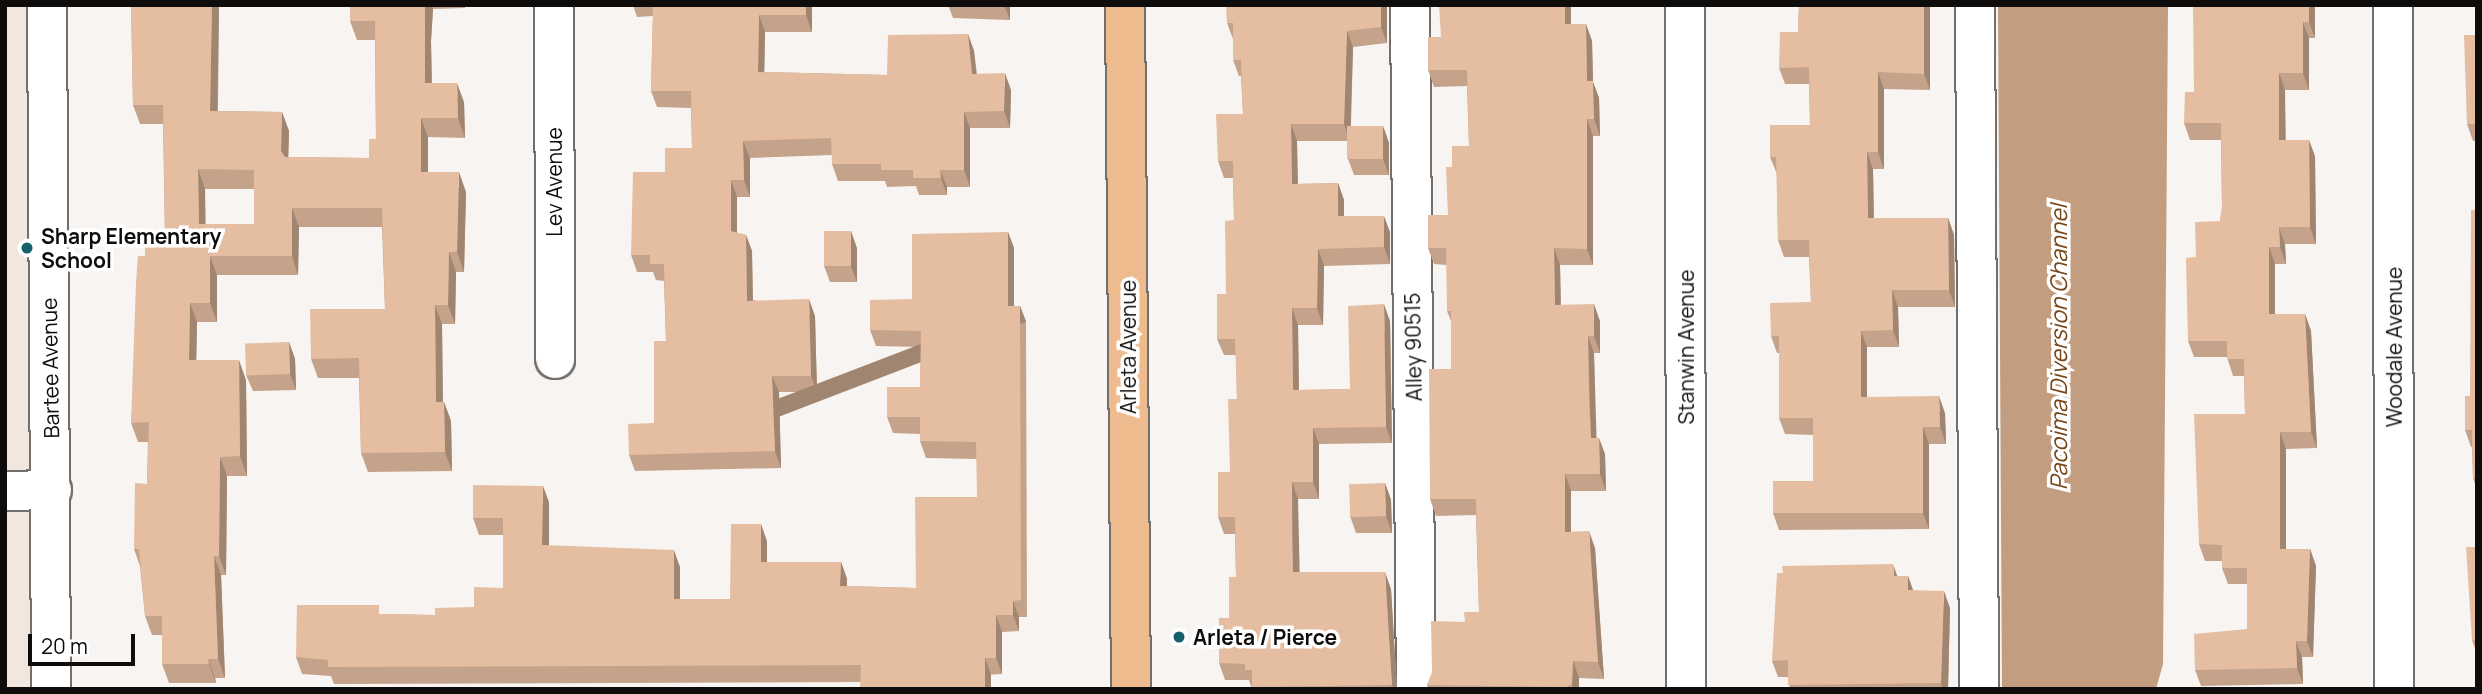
<!DOCTYPE html>
<style>
body{margin:0}
#map{position:relative;width:2482px;height:694px;overflow:hidden;background:#f7f4f1;font-family:Manrope,sans-serif}
div>[style]{position:absolute}
.built>*{inset:0;background:#f1e7df;transform-origin:0 0}
.water>*{inset:0;background:#c29d80}
.roads{filter:drop-shadow(2px 0 #726f6c) drop-shadow(-2px 0 #726f6c) drop-shadow(0 2px #726f6c) drop-shadow(0 -2px #726f6c)}
.minor>*{height:38px;margin:-19px;padding:0 19px;transform-origin:19px;border-radius:19px;background:#fff}
.major>*{height:38px;margin:-19px;padding:0 19px;transform-origin:19px;border-radius:19px;background:#edbb8e}
.wall>*{inset:0;background:#c5a38a}
.shaded-wall>*{inset:0;background:#a08571;transform-origin:0 0}
.building>*{inset:0;background:#e5bea1;transform-origin:0 0}
.dots>*{width:19px;height:19px;translate:-50% -50%;box-sizing:border-box;border:4px solid #fff;border-radius:50%}
span{translate:-50% -50%;white-space:nowrap;text-align:center;line-height:1.15;-webkit-text-stroke:7px #fff;paint-order:stroke}
.street-label{font-size:21px;color:#0e0d0c}
.poi-label{font-size:21px;color:#0e0d0c;font-weight:700}
.left{translate:0 -50%;text-align:left}
.water-label{font-size:23px;color:#774618;font-style:italic}
.frame{position:absolute;inset:0;border:7px solid #0e0d0c;pointer-events:none}
.scale{position:absolute;left:28px;top:634px;width:107px;height:32px;box-sizing:border-box;border:4px solid #0e0d0c;border-top:0;padding-left:9px;font-size:21px;line-height:24px;white-space:nowrap;color:#0e0d0c;-webkit-text-stroke:5px #fff;paint-order:stroke}
</style>
<div id="map">
<div class="built">
<div style="left:5px;top:5px;width:42px;height:684px"></div>
</div>
<div class="water">
<div style="clip-path:polygon(1998px 5px,2168px 5px,2163px 664px,2156px 689px,2002px 689px)"></div>
</div>
<div class="roads">
<div class="minor">
<div style="left:47px;top:5px;width:684px;rotate:89.66deg"></div>
<div style="left:554px;top:5px;width:354px;rotate:89.8deg"></div>
<div style="left:1410px;top:5px;width:684px;rotate:89.5deg"></div>
<div style="left:1685px;top:5px;width:684px;rotate:89.92deg"></div>
<div style="left:1975px;top:5px;width:684px;rotate:89.66deg"></div>
<div style="left:2393px;top:5px;width:684px;rotate:89.92deg"></div>
<div style="left:5px;top:491px;width:47px;rotate:-1.2deg"></div>
</div>
<div class="major">
<div style="left:1125px;top:5px;width:684px;rotate:89.5deg"></div>
</div>
</div>
<div class="wall">
<div style="clip-path:polygon(evenodd,131px 5px,219px 5px,218px 111px,282px 112px,289px 131px,288px 157px,369px 158px,376px 139px,375px 40px,357px 40px,350px 21px,350px 5px,465px 5px,465px 8px,433px 9px,431px 41px,432px 83px,464px 102px,465px 138px,428px 137px,428px 172px,466px 192px,464px 272px,456px 272px,455px 324px,442px 324px,443px 402px,444px 402px,451px 421px,452px 471px,368px 472px,361px 453px,359px 378px,318px 378px,311px 359px,385px 309px,382px 227px,299px 227px,298px 275px,217px 275px,217px 322px,197px 322px,196px 360px,246px 380px,247px 476px,227px 476px,226px 575px,221px 575px,225px 678px,215px 678px,216px 683px,169px 683px,162px 664px,162px 635px,152px 635px,145px 616px,140px 566px,134px 549px,147px 484px,148px 442px,138px 442px,131px 423px,145px 256px,165px 237px,163px 124px,140px 124px,133px 105px,131px 5px,205px 189px,254px 189px,254px 224px,205px 224px,205px 189px)"></div>
<div style="clip-path:polygon(633px 5px,812px 5px,812px 32px,765px 32px,764px 72px,887px 75px,968px 34px,974px 51px,977px 74px,1011px 90px,1010px 128px,970px 128px,970px 187px,947px 187px,947px 195px,919px 195px,916px 186px,887px 187px,885px 181px,838px 181px,832px 164px,832px 155px,750px 158px,750px 197px,737px 197px,737px 233px,746px 235px,752px 251px,753px 300px,815px 316px,817px 392px,779px 392px,781px 468px,635px 471px,629px 455px,654px 423px,666px 341px,664px 281px,656px 280px,653px 272px,637px 272px,631px 255px,665px 172px,692px 148px,691px 108px,657px 107px,651px 91px,653px 16px,637px 17px)"></div>
<div style="clip-path:polygon(948px 5px,1010px 5px,1010px 20px,953px 18px)"></div>
<div style="clip-path:polygon(1387px 5px,1387px 43px,1353px 47px,1351px 126px,1383px 126px,1389px 143px,1389px 175px,1354px 175px,1348px 159px,1348px 141px,1297px 141px,1298px 184px,1338px 183px,1344px 200px,1344px 216px,1390px 232px,1390px 264px,1324px 266px,1323px 325px,1298px 325px,1299px 390px,1350px 389px,1390px 321px,1392px 443px,1319px 444px,1319px 499px,1298px 499px,1298px 555px,1299px 572px,1391px 589px,1397px 689px,1252px 689px,1249px 680px,1225px 680px,1219px 663px,1229px 618px,1236px 577px,1235px 534px,1224px 534px,1218px 517px,1230px 472px,1237px 399px,1236px 355px,1224px 355px,1217px 339px,1226px 294px,1234px 220px,1233px 178px,1224px 178px,1218px 161px,1243px 114px,1241px 76px,1239px 76px,1233px 60px,1233px 39px,1227px 23px)"></div>
<div style="clip-path:polygon(1799px 5px,1929px 5px,1930px 8px,1930px 90px,1884px 89px,1884px 169px,1873px 169px,1874px 218px,1948px 218px,1954px 235px,1955px 307px,1898px 307px,1899px 347px,1867px 347px,1867px 397px,1945px 413px,1946px 444px,1929px 444px,1929px 529px,1779px 530px,1773px 513px,1813px 481px,1813px 435px,1785px 434px,1779px 418px,1779px 353px,1777px 353px,1771px 336px,1811px 302px,1809px 257px,1784px 257px,1778px 240px,1777px 174px,1770px 157px,1810px 125px,1809px 84px,1785px 84px,1779px 68px,1798px 32px)"></div>
<div style="clip-path:polygon(2315px 5px,2315px 38px,2309px 38px,2309px 90px,2285px 90px,2285px 140px,2315px 156px,2316px 244px,2285px 244px,2286px 264px,2275px 264px,2275px 314px,2305px 314px,2311px 331px,2317px 448px,2286px 449px,2286px 549px,2310px 549px,2316px 566px,2313px 657px,2302px 657px,2303px 684px,2201px 686px,2195px 670px,2247px 629px,2247px 584px,2228px 584px,2222px 568px,2222px 561px,2205px 561px,2199px 544px,2245px 414px,2244px 376px,2233px 376px,2227px 357px,2194px 357px,2188px 341px,2196px 257px,2220px 221px,2222px 208px,2221px 140px,2190px 140px,2184px 123px)"></div>
<div style="clip-path:polygon(1571px 24px,1586px 24px,1592px 41px,1593px 82px,1599px 98px,1600px 136px,1593px 136px,1593px 265px,1560px 265px,1561px 305px,1600px 321px,1600px 353px,1594px 353px,1595px 416px,1596px 438px,1605px 454px,1606px 491px,1571px 491px,1571px 532px,1595px 548px,1604px 679px,1579px 678px,1579px 689px,1428px 689px,1427px 685px,1465px 622px,1479px 612px,1476px 515px,1436px 516px,1430px 499px,1451px 369px,1451px 321px,1447px 311px,1447px 265px,1434px 264px,1428px 248px,1448px 215px,1452px 167px,1469px 146px,1467px 86px,1434px 87px,1428px 70px,1441px 37px)"></div>
<div style="clip-path:polygon(2477px 35px,2477px 141px,2473px 141px,2467px 124px)"></div>
<div style="clip-path:polygon(2477px 210px,2477px 490px,2473px 478px,2472px 447px,2471px 447px,2465px 430px,2470px 396px)"></div>
<div style="clip-path:polygon(1008px 232px,1014px 248px,1014px 306px,1020px 306px,1026px 322px,1027px 617px,1019px 617px,1019px 631px,1002px 632px,1002px 674px,860px 682px,334px 684px,331px 676px,302px 674px,296px 657px,382px 614px,435px 615px,474px 607px,503px 588px,503px 535px,479px 535px,473px 518px,549px 502px,549px 546px,680px 567px,680px 599px,730px 599px,767px 541px,767px 562px,841px 562px,847px 579px,847px 586px,916px 588px,977px 497px,977px 459px,926px 458px,920px 441px,920px 434px,893px 433px,887px 417px,920px 387px,921px 347px,876px 346px,870px 330px)"></div>
<div style="clip-path:polygon(857px 248px,857px 282px,830px 282px,824px 266px)"></div>
<div style="clip-path:polygon(289px 342px,295px 359px,296px 390px,253px 391px,246px 375px)"></div>
<div style="clip-path:polygon(1385px 483px,1391px 500px,1392px 533px,1356px 533px,1350px 516px)"></div>
<div style="clip-path:polygon(2477px 547px,2477px 654px,2472px 640px)"></div>
<div style="clip-path:polygon(1898px 576px,1908px 576px,1913px 590px,1950px 608px,1948px 689px,1790px 689px,1788px 677px,1778px 677px,1772px 661px)"></div>
</div>
<div class="shaded-wall">
<div style="clip-path:polygon(212px 5px,219px 5px,217px 131px,210px 111px)"></div>
<div style="clip-path:polygon(425px 5px,432px 5px,433px 9px,431px 41px,432px 102px,425px 83px)"></div>
<div style="clip-path:polygon(806px 5px,812px 5px,812px 32px,806px 15px)"></div>
<div style="clip-path:polygon(1004px 5px,1010px 5px,1010px 20px)"></div>
<div style="clip-path:polygon(1381px 5px,1387px 5px,1387px 43px,1381px 27px)"></div>
<div style="clip-path:polygon(1565px 5px,1571px 5px,1571px 41px,1565px 24px)"></div>
<div style="clip-path:polygon(1924px 5px,1929px 5px,1930px 8px,1930px 90px,1924px 74px)"></div>
<div style="clip-path:polygon(2309px 5px,2315px 5px,2315px 38px,2309px 22px)"></div>
<div style="clip-path:polygon(759px 15px,765px 32px,764px 89px,758px 72px)"></div>
<div style="clip-path:polygon(2303px 22px,2309px 38px,2309px 90px,2303px 73px)"></div>
<div style="clip-path:polygon(1586px 24px,1592px 41px,1593px 82px,1599px 98px,1600px 136px,1594px 119px,1587px 81px)"></div>
<div style="clip-path:polygon(1347px 31px,1353px 47px,1350px 141px,1344px 124px)"></div>
<div style="clip-path:polygon(968px 34px,974px 51px,978px 90px,972px 74px)"></div>
<div style="clip-path:polygon(1878px 72px,1884px 89px,1884px 169px,1878px 152px)"></div>
<div style="clip-path:polygon(1005px 73px,1011px 90px,1010px 128px,1004px 111px)"></div>
<div style="clip-path:polygon(2279px 73px,2285px 90px,2286px 156px,2279px 140px)"></div>
<div style="clip-path:polygon(457px 83px,464px 102px,465px 138px,458px 118px)"></div>
<div style="clip-path:polygon(282px 112px,289px 131px,288px 170px,281px 151px)"></div>
<div style="clip-path:polygon(964px 112px,970px 128px,970px 187px,964px 170px)"></div>
<div style="clip-path:polygon(421px 118px,428px 137px,428px 191px,421px 172px)"></div>
<div style="clip-path:polygon(1587px 119px,1593px 136px,1593px 265px,1587px 249px)"></div>
<div style="clip-path:polygon(1291px 124px,1297px 141px,1298px 201px,1292px 184px)"></div>
<div style="clip-path:polygon(1383px 126px,1389px 143px,1389px 175px,1383px 159px)"></div>
<div style="clip-path:polygon(2309px 140px,2315px 156px,2316px 244px,2310px 227px)"></div>
<div style="clip-path:polygon(743px 141px,750px 158px,750px 197px,744px 180px)"></div>
<div style="clip-path:polygon(1867px 152px,1873px 169px,1874px 235px,1868px 218px)"></div>
<div style="clip-path:polygon(198px 169px,205px 189px,206px 243px,199px 224px)"></div>
<div style="clip-path:polygon(940px 170px,947px 187px,947px 195px,941px 178px)"></div>
<div style="clip-path:polygon(459px 172px,466px 192px,464px 272px,457px 252px)"></div>
<div style="clip-path:polygon(731px 180px,737px 197px,737px 248px,731px 231px)"></div>
<div style="clip-path:polygon(1338px 183px,1344px 200px,1344px 233px,1338px 216px)"></div>
<div style="clip-path:polygon(292px 208px,299px 227px,298px 275px,292px 256px)"></div>
<div style="clip-path:polygon(1384px 216px,1390px 232px,1390px 264px,1384px 247px)"></div>
<div style="clip-path:polygon(1948px 218px,1954px 235px,1955px 307px,1949px 290px)"></div>
<div style="clip-path:polygon(2279px 227px,2285px 244px,2286px 264px,2280px 247px)"></div>
<div style="clip-path:polygon(851px 231px,857px 248px,857px 282px,851px 266px)"></div>
<div style="clip-path:polygon(1008px 232px,1014px 248px,1014px 322px,1008px 306px)"></div>
<div style="clip-path:polygon(746px 235px,752px 251px,753px 317px,747px 301px)"></div>
<div style="clip-path:polygon(2269px 247px,2275px 264px,2275px 330px,2269px 314px)"></div>
<div style="clip-path:polygon(1554px 248px,1560px 265px,1561px 322px,1555px 305px)"></div>
<div style="clip-path:polygon(1318px 249px,1324px 266px,1323px 325px,1317px 308px)"></div>
<div style="clip-path:polygon(449px 252px,456px 272px,455px 324px,448px 305px)"></div>
<div style="clip-path:polygon(210px 256px,217px 275px,217px 322px,210px 303px)"></div>
<div style="clip-path:polygon(1892px 290px,1898px 307px,1899px 347px,1893px 330px)"></div>
<div style="clip-path:polygon(809px 299px,815px 316px,817px 392px,811px 376px)"></div>
<div style="clip-path:polygon(190px 303px,197px 322px,196px 379px,189px 360px)"></div>
<div style="clip-path:polygon(1384px 304px,1390px 321px,1392px 443px,1386px 427px)"></div>
<div style="clip-path:polygon(1594px 304px,1600px 321px,1600px 353px,1594px 336px)"></div>
<div style="clip-path:polygon(435px 305px,442px 324px,443px 421px,436px 402px)"></div>
<div style="left:1020px;top:306px;width:17px;height:294px;rotate:69deg"></div>
<div style="clip-path:polygon(1292px 308px,1298px 325px,1299px 406px,1293px 390px)"></div>
<div style="clip-path:polygon(2305px 314px,2311px 331px,2317px 448px,2311px 432px)"></div>
<div style="clip-path:polygon(1861px 331px,1867px 347px,1867px 414px,1861px 397px)"></div>
<div style="clip-path:polygon(1588px 336px,1594px 353px,1597px 454px,1591px 438px)"></div>
<div style="clip-path:polygon(289px 342px,295px 359px,296px 390px,290px 374px)"></div>
<div style="clip-path:polygon(239px 360px,246px 380px,247px 476px,240px 456px)"></div>
<div style="clip-path:polygon(772px 376px,779px 392px,781px 468px,775px 451px)"></div>
<div style="clip-path:polygon(1939px 396px,1945px 413px,1946px 444px,1940px 427px)"></div>
<div style="clip-path:polygon(444px 402px,451px 421px,452px 471px,445px 452px)"></div>
<div style="clip-path:polygon(1923px 427px,1929px 444px,1929px 529px,1923px 513px)"></div>
<div style="clip-path:polygon(1313px 428px,1319px 444px,1319px 499px,1313px 482px)"></div>
<div style="clip-path:polygon(2280px 432px,2286px 449px,2286px 565px,2280px 549px)"></div>
<div style="clip-path:polygon(1599px 438px,1605px 454px,1606px 491px,1600px 474px)"></div>
<div style="clip-path:polygon(220px 457px,227px 476px,226px 575px,219px 556px)"></div>
<div style="clip-path:polygon(1565px 474px,1571px 491px,1571px 549px,1565px 532px)"></div>
<div style="clip-path:polygon(1292px 482px,1298px 499px,1300px 588px,1293px 572px)"></div>
<div style="clip-path:polygon(1385px 483px,1391px 500px,1392px 533px,1386px 516px)"></div>
<div style="clip-path:polygon(543px 486px,549px 502px,549px 562px,542px 545px)"></div>
<div style="clip-path:polygon(761px 524px,767px 541px,767px 579px,761px 562px)"></div>
<div style="clip-path:polygon(1589px 531px,1595px 548px,1604px 679px,1598px 662px)"></div>
<div style="clip-path:polygon(2310px 549px,2316px 566px,2313px 657px,2307px 641px)"></div>
<div style="clip-path:polygon(674px 550px,680px 567px,680px 616px,674px 599px)"></div>
<div style="clip-path:polygon(214px 556px,221px 575px,225px 678px,218px 659px)"></div>
<div style="clip-path:polygon(841px 562px,847px 579px,846px 603px,840px 586px)"></div>
<div style="clip-path:polygon(1893px 564px,1899px 581px,1894px 576px)"></div>
<div style="clip-path:polygon(1385px 572px,1391px 589px,1397px 689px,1394px 689px,1392px 685px)"></div>
<div style="clip-path:polygon(1908px 576px,1914px 593px,1908px 590px)"></div>
<div style="clip-path:polygon(1944px 591px,1950px 608px,1948px 689px,1943px 689px,1941px 683px)"></div>
<div style="clip-path:polygon(1013px 601px,1019px 617px,1019px 631px,1013px 615px)"></div>
<div style="clip-path:polygon(996px 615px,1002px 632px,1002px 674px,996px 658px)"></div>
<div style="clip-path:polygon(2296px 641px,2302px 657px,2303px 684px,2297px 668px)"></div>
<div style="clip-path:polygon(985px 658px,991px 675px,991px 689px,985px 689px)"></div>
<div style="clip-path:polygon(208px 659px,215px 678px,216px 683px,209px 664px)"></div>
<div style="clip-path:polygon(1573px 661px,1579px 678px,1579px 689px,1574px 689px,1572px 684px)"></div>
</div>
<div class="building">
<div style="clip-path:polygon(evenodd,131px 5px,212px 5px,210px 111px,282px 112px,281px 151px,285px 157px,369px 158px,369px 139px,376px 139px,375px 21px,350px 21px,350px 5px,425px 5px,425px 83px,457px 83px,458px 118px,421px 118px,421px 172px,459px 172px,457px 252px,449px 252px,448px 305px,435px 305px,436px 402px,444px 402px,445px 452px,361px 453px,359px 358px,311px 359px,310px 309px,385px 309px,382px 208px,292px 208px,292px 256px,210px 256px,210px 303px,190px 303px,189px 360px,239px 360px,240px 456px,220px 457px,219px 556px,214px 556px,218px 659px,208px 659px,209px 664px,162px 664px,162px 616px,145px 616px,139px 549px,134px 549px,135px 483px,147px 484px,149px 422px,131px 423px,136px 283px,138px 256px,145px 256px,145px 237px,165px 237px,163px 105px,133px 105px,131px 5px,198px 169px,254px 170px,254px 224px,199px 224px,198px 169px)"></div>
<div style="clip-path:polygon(653px 5px,806px 5px,806px 15px,759px 15px,758px 72px,887px 75px,888px 35px,968px 34px,972px 74px,1005px 73px,1004px 111px,964px 112px,964px 170px,940px 170px,941px 178px,913px 178px,913px 170px,881px 170px,881px 164px,832px 164px,831px 138px,743px 141px,744px 180px,731px 180px,731px 231px,746px 235px,747px 301px,809px 299px,811px 376px,772px 376px,775px 451px,629px 455px,628px 424px,654px 423px,654px 341px,666px 341px,664px 264px,650px 264px,650px 255px,631px 255px,633px 172px,665px 172px,665px 148px,692px 148px,691px 91px,651px 91px)"></div>
<div style="clip-path:polygon(1226px 5px,1381px 5px,1381px 27px,1347px 31px,1344px 124px,1291px 124px,1292px 184px,1338px 183px,1338px 216px,1384px 216px,1384px 247px,1318px 249px,1317px 308px,1292px 308px,1293px 390px,1350px 389px,1348px 306px,1384px 304px,1386px 427px,1313px 428px,1313px 482px,1292px 482px,1292px 538px,1293px 572px,1385px 572px,1392px 685px,1252px 687px,1252px 670px,1245px 670px,1245px 664px,1219px 663px,1219px 618px,1229px 618px,1229px 577px,1236px 577px,1235px 517px,1218px 517px,1218px 472px,1230px 472px,1228px 399px,1237px 399px,1235px 339px,1217px 339px,1217px 294px,1226px 294px,1225px 221px,1234px 220px,1233px 161px,1218px 161px,1216px 114px,1243px 114px,1241px 60px,1233px 60px,1233px 23px,1227px 23px)"></div>
<div style="clip-path:polygon(1439px 5px,1565px 5px,1565px 24px,1586px 24px,1587px 81px,1593px 81px,1594px 119px,1587px 119px,1587px 249px,1554px 248px,1555px 305px,1594px 304px,1594px 336px,1588px 336px,1589px 399px,1591px 438px,1599px 438px,1600px 474px,1565px 474px,1565px 532px,1589px 531px,1598px 662px,1573px 661px,1572px 684px,1566px 687px,1427px 685px,1432px 672px,1431px 621px,1465px 622px,1464px 612px,1479px 612px,1476px 499px,1430px 499px,1429px 369px,1451px 369px,1451px 311px,1447px 311px,1446px 248px,1428px 248px,1428px 215px,1448px 215px,1446px 167px,1452px 167px,1452px 146px,1469px 146px,1467px 70px,1428px 70px,1428px 37px,1441px 37px)"></div>
<div style="clip-path:polygon(1799px 5px,1924px 5px,1924px 74px,1878px 72px,1878px 152px,1867px 152px,1868px 218px,1948px 218px,1949px 290px,1892px 290px,1893px 330px,1861px 331px,1861px 397px,1939px 396px,1940px 427px,1923px 427px,1923px 513px,1773px 513px,1773px 481px,1813px 481px,1813px 418px,1779px 418px,1779px 336px,1771px 336px,1770px 303px,1811px 302px,1809px 240px,1778px 240px,1776px 157px,1770px 157px,1770px 125px,1810px 125px,1809px 67px,1779px 68px,1780px 32px,1798px 32px)"></div>
<div style="clip-path:polygon(2193px 5px,2309px 5px,2309px 22px,2303px 22px,2303px 73px,2279px 73px,2279px 140px,2309px 140px,2310px 227px,2279px 227px,2280px 247px,2269px 247px,2269px 314px,2305px 314px,2311px 432px,2280px 432px,2280px 549px,2310px 549px,2307px 641px,2296px 641px,2297px 668px,2195px 670px,2194px 634px,2247px 629px,2247px 568px,2222px 568px,2222px 545px,2199px 544px,2194px 414px,2245px 414px,2244px 359px,2227px 359px,2227px 341px,2188px 341px,2186px 258px,2196px 257px,2195px 222px,2220px 221px,2222px 208px,2221px 123px,2184px 123px,2185px 92px,2194px 92px)"></div>
<div style="clip-path:polygon(2464px 35px,2477px 35px,2477px 124px,2467px 124px)"></div>
<div style="left:1347px;top:126px;width:36px;height:33px"></div>
<div style="clip-path:polygon(2471px 210px,2477px 210px,2477px 478px,2473px 478px,2472px 430px,2465px 430px,2465px 396px,2470px 396px)"></div>
<div style="left:824px;top:231px;width:27px;height:35px"></div>
<div style="clip-path:polygon(1008px 232px,1008px 306px,1020px 306px,1021px 600px,1013px 601px,1013px 615px,996px 615px,996px 658px,985px 658px,985px 689px,860px 689px,861px 665px,328px 667px,328px 660px,296px 657px,297px 605px,379px 605px,379px 614px,435px 615px,435px 608px,474px 607px,474px 587px,503px 588px,503px 518px,473px 518px,473px 485px,543px 486px,542px 545px,674px 550px,674px 599px,730px 599px,731px 524px,761px 524px,761px 562px,841px 562px,840px 586px,916px 588px,915px 497px,977px 497px,976px 442px,920px 441px,920px 417px,887px 417px,887px 387px,920px 387px,921px 331px,870px 330px,870px 300px,912px 299px,912px 234px)"></div>
<div style="left:289px;top:342px;width:32px;height:44px;rotate:88deg"></div>
<div style="left:1385px;top:483px;width:33px;height:36px;rotate:88deg"></div>
<div style="clip-path:polygon(2466px 547px,2477px 547px,2477px 640px,2472px 640px)"></div>
<div style="clip-path:polygon(1893px 564px,1894px 576px,1908px 576px,1908px 590px,1944px 591px,1941px 683px,1788px 685px,1788px 660px,1772px 661px,1777px 573px,1783px 573px,1782px 566px)"></div>
</div>
<div class="dots">
<div style="left:27px;top:248px;background:#14616c"></div>
<div style="left:1179px;top:637px;background:#14616c"></div>
</div>
<div class="street-label">
<span style="left:554px;top:182px;rotate:-90deg">Lev Avenue</span>
<span style="left:1128px;top:347px;rotate:-90deg">Arleta Avenue</span>
<span style="left:1413px;top:347px;rotate:-91deg">Alley 90515</span>
<span style="left:1686px;top:347px;rotate:-90deg">Stanwin Avenue</span>
<span style="left:2394px;top:347px;rotate:-90deg">Woodale Avenue</span>
<span style="left:50px;top:368px;rotate:-91deg">Bartee Avenue</span>
</div>
<div class="poi-label">
<span class="left" style="left:41px;top:248px">Sharp Elementary<br>School</span>
<span class="left" style="left:1193px;top:637px">Arleta / Pierce</span>
</div>
<div class="water-label">
<span style="left:2058px;top:347px;rotate:-90deg">Pacoima Diversion Channel</span>
</div>
<div class="frame"></div>
<div class="scale">20 m</div>
</div>
